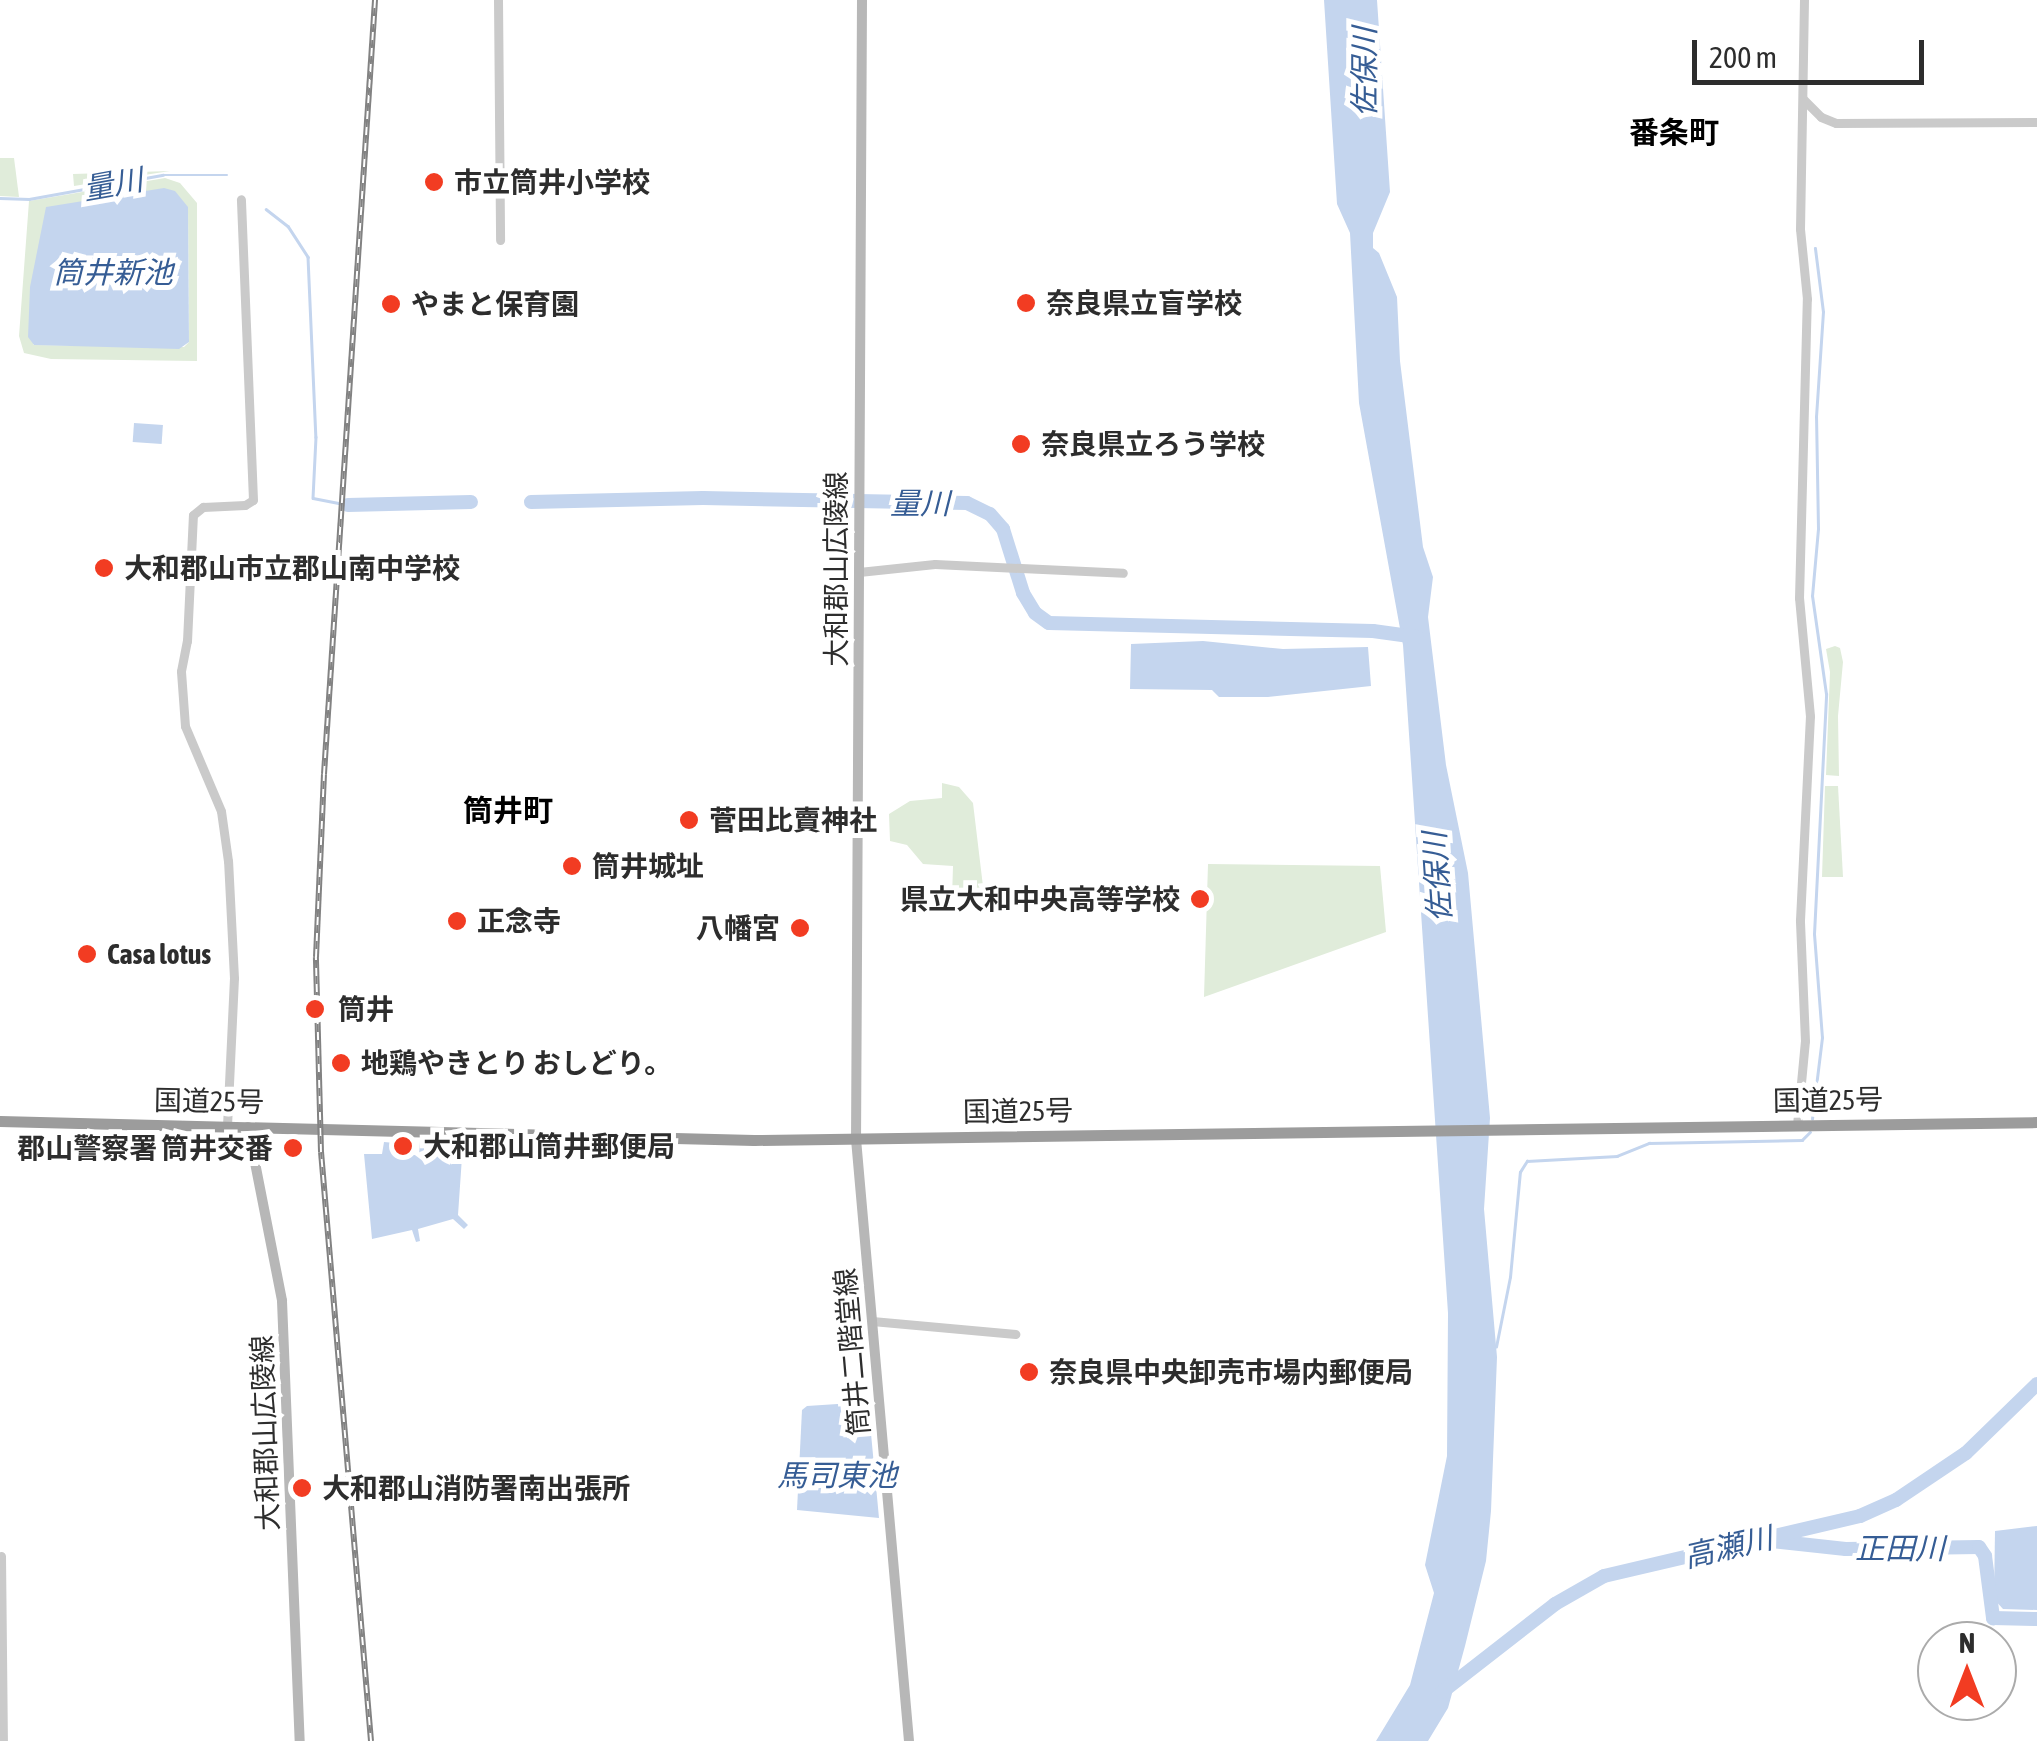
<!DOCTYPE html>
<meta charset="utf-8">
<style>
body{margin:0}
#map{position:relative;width:2037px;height:1741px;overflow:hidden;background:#fff;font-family:"Asap Condensed","Noto Sans JP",sans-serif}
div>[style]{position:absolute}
.green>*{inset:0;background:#e0ecda}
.water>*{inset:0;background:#c4d5ee;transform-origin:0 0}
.stream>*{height:2.5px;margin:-1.25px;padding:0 1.25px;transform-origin:1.25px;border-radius:1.25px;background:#c4d5ee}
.river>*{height:14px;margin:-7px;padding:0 7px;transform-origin:7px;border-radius:7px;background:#c4d5ee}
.tertiary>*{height:9px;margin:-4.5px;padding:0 4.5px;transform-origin:4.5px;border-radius:4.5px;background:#cacaca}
.secondary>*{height:10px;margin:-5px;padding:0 5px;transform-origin:5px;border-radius:5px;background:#b7b7b7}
.trunk>*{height:11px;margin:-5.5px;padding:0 5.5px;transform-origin:5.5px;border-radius:5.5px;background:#9c9c9c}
.rail>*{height:6px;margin-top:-3px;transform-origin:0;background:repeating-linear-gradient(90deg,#fff 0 8px,#828282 0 16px);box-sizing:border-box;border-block:2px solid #828282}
.dots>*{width:28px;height:28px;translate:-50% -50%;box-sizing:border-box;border:5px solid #fff;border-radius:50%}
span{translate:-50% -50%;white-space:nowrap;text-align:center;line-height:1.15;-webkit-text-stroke:10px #fff;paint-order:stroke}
.poi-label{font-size:28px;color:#2d2d2d;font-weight:700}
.left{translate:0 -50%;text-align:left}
.right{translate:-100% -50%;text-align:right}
.street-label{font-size:28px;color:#2d2d2d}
.water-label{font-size:30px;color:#365d95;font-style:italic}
.neighbourhood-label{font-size:30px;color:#000;font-weight:700}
.north{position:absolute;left:1917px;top:1621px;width:100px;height:100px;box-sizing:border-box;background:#fff;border:2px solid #ababab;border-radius:50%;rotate:0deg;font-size:28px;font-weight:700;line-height:40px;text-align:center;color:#2d2d2d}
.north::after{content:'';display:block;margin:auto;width:35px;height:45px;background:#f23c22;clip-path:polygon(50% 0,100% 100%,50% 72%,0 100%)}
.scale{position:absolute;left:1692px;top:40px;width:232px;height:45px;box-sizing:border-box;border:5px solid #2d2d2d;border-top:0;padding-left:12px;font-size:30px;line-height:35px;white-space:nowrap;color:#2d2d2d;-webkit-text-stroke:8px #fff;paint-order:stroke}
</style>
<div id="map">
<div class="green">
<div style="clip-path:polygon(0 158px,14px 158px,19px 197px,0 196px)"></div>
<div style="clip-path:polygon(170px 171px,74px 186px,73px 174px)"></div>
<div style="clip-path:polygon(evenodd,165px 178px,180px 183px,197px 203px,197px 361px,51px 359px,24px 353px,19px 336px,29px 201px,165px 178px,188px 207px,189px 342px,184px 347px,33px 345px,188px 207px)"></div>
<div style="clip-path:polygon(1835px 646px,1840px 648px,1843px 662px,1838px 716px,1839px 776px,1826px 775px,1830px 672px,1826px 649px)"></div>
<div style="clip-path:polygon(942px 783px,959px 787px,973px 803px,985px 903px,952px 898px,953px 866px,923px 864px,907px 845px,890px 841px,889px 814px,910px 801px,942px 798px)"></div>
<div style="clip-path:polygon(1825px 786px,1838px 786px,1843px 877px,1822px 877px)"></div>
<div style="clip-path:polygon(1208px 864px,1380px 866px,1386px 932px,1204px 997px)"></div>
</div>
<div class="water">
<div style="clip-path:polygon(1324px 0,1377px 0,1390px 192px,1373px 233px,1373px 248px,1379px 253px,1397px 297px,1400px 361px,1423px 547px,1433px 577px,1428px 617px,1446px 765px,1468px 873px,1490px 1118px,1484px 1209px,1497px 1357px,1491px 1511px,1486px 1561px,1465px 1646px,1448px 1708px,1428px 1741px,1376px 1741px,1410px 1685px,1434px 1593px,1425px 1565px,1447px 1456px,1448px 1313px,1403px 645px,1359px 403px,1350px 233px,1337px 204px)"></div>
<div style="clip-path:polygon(164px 188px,175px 191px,188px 207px,189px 342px,179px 349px,34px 345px,28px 337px,30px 287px,46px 207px)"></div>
<div style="left:134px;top:423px;width:29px;height:19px;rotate:4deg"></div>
<div style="clip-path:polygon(1203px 641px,1283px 649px,1368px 647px,1371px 686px,1268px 697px,1219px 697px,1212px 690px,1130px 689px,1131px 644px)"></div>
<div style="clip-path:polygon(420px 1141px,424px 1141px,424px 1157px,453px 1153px,454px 1142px,472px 1148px,462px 1157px,458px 1215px,468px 1225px,464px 1229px,453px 1219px,418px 1229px,420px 1241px,416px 1242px,412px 1230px,372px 1239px,364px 1154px,382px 1154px,384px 1142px,395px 1143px,396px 1155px,419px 1155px)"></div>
<div style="clip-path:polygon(868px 1402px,879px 1518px,797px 1510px,802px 1410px,807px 1406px)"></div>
<div style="clip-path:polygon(2037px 1526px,2037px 1610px,2003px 1609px,1994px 1599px,1995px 1531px)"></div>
</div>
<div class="stream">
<div style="left:0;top:198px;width:29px;rotate:2deg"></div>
<div style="left:29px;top:199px;width:136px;rotate:-10.2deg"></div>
<div style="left:163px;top:175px;width:64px"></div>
<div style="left:266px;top:209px;width:28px;rotate:38deg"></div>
<div style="left:288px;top:226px;width:37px;rotate:57deg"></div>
<div style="left:308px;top:257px;width:180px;rotate:87.5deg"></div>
<div style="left:316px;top:437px;width:61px;rotate:92.8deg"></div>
<div style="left:313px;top:498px;width:36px;rotate:11deg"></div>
<div style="left:1812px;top:1119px;width:82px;rotate:-83deg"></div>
<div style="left:1822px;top:1038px;width:104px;rotate:-94.4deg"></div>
<div style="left:1814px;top:934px;width:240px;rotate:-87.1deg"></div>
<div style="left:1826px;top:694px;width:99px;rotate:-98.1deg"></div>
<div style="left:1812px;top:596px;width:67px;rotate:-84.9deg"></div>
<div style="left:1818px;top:529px;width:112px;rotate:-91deg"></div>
<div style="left:1816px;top:417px;width:105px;rotate:-86.2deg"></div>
<div style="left:1823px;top:312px;width:64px;rotate:-97.2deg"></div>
<div style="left:1496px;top:1347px;width:71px;rotate:-78.7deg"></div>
<div style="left:1510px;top:1277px;width:105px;rotate:-84.6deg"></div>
<div style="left:1520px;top:1172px;width:13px;rotate:-58deg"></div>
<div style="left:1527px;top:1161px;width:90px;rotate:-3.2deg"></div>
<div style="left:1617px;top:1156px;width:35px;rotate:-22deg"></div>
<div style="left:1649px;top:1143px;width:153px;rotate:-1.1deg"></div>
<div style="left:1802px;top:1140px;width:11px;rotate:-45deg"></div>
</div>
<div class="river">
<div style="left:531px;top:502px;width:172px;rotate:-1.3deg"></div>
<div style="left:703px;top:498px;width:264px;rotate:1.1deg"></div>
<div style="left:967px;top:503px;width:25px;rotate:26deg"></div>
<div style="left:990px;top:514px;width:20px;rotate:49deg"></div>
<div style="left:1003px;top:529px;width:67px;rotate:72.6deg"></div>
<div style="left:1023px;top:593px;width:23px;rotate:59deg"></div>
<div style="left:1035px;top:613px;width:17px;rotate:36deg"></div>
<div style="left:1049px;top:623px;width:324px;rotate:1.4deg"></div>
<div style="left:1373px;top:631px;width:44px;rotate:7.8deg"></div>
<div style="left:348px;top:505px;width:123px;rotate:-1.4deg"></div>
<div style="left:1772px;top:1541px;width:74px;rotate:6.2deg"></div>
<div style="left:1846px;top:1549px;width:133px;rotate:-0.9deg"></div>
<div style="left:1979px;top:1547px;width:11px;rotate:56deg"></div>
<div style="left:1985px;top:1556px;width:63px;rotate:82.6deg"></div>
<div style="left:1993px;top:1618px;width:44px;rotate:1.3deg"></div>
<div style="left:1442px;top:1692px;width:143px;rotate:-37.9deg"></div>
<div style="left:1555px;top:1604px;width:56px;rotate:-29.7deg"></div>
<div style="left:1604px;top:1576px;width:263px;rotate:-13.2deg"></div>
<div style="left:1860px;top:1516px;width:39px;rotate:-24deg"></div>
<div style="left:1896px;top:1500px;width:84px;rotate:-33.9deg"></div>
<div style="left:1966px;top:1453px;width:99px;rotate:-44.2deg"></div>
</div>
<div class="tertiary">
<div style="left:498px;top:0;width:240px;rotate:89.5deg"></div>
<div style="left:1803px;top:99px;width:25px;rotate:45deg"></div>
<div style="left:1821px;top:117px;width:16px;rotate:22deg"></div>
<div style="left:1836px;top:123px;width:201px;rotate:-0.3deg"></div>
<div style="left:859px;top:572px;width:76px;rotate:-6deg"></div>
<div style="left:935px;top:564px;width:188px;rotate:2.7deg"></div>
<div style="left:1797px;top:1125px;width:84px;rotate:-84.6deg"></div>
<div style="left:1805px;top:1041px;width:121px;rotate:-92.4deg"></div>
<div style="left:1800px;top:920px;width:204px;rotate:-87.2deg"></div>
<div style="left:1810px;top:716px;width:119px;rotate:-95.3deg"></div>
<div style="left:1799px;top:598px;width:299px;rotate:-88.5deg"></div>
<div style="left:1807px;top:299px;width:70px;rotate:-95.7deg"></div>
<div style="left:1800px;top:229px;width:229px;rotate:-89deg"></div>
<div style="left:227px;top:1126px;width:148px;rotate:-87.3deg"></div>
<div style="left:234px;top:978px;width:117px;rotate:-92.9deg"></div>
<div style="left:228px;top:861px;width:50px;rotate:-98deg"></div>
<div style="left:221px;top:811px;width:92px;rotate:-113deg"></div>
<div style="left:185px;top:726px;width:55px;rotate:-94.2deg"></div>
<div style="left:181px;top:671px;width:31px;rotate:-79deg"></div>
<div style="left:187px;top:641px;width:126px;rotate:-87.3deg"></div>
<div style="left:193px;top:515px;width:13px;rotate:-39deg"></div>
<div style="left:203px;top:507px;width:42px;rotate:-2.7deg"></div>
<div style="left:245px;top:505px;width:9px;rotate:-32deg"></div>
<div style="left:253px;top:500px;width:301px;rotate:-92.3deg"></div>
<div style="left:872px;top:1321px;width:144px;rotate:5.2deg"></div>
<div style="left:1px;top:1556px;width:185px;rotate:89.4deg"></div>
</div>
<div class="secondary">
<div style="left:862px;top:0;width:1139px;rotate:90.3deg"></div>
<div style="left:856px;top:1139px;width:604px;rotate:84.97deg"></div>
<div style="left:248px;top:1127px;width:177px;rotate:78.9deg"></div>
<div style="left:282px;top:1301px;width:440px;rotate:87.7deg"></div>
</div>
<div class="trunk">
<div style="left:0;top:1121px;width:754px;rotate:1.44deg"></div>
<div style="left:754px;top:1140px;width:1283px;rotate:-0.8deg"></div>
</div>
<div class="rail">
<div style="left:371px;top:1741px;width:591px;rotate:-94.85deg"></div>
<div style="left:321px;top:1152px;width:195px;rotate:-91.5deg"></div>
<div style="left:316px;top:957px;width:183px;rotate:-87.5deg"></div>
<div style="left:324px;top:774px;width:776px;rotate:-86.23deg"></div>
</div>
<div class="dots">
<div style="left:434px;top:182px;background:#f23c22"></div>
<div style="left:1026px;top:303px;background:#f23c22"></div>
<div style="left:391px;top:304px;background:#f23c22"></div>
<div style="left:1021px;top:444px;background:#f23c22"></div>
<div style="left:104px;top:568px;background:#f23c22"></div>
<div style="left:689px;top:820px;background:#f23c22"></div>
<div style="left:572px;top:866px;background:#f23c22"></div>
<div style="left:1200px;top:899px;background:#f23c22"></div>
<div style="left:457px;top:921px;background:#f23c22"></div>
<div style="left:800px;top:928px;background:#f23c22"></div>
<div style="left:87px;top:954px;background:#f23c22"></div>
<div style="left:315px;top:1009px;background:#f23c22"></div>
<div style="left:341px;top:1063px;background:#f23c22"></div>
<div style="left:403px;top:1146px;background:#f23c22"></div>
<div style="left:293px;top:1148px;background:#f23c22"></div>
<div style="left:1029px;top:1372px;background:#f23c22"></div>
<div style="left:302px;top:1488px;background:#f23c22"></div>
</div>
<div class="poi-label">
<span class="left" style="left:454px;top:182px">市立筒井小学校</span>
<span class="left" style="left:1046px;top:303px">奈良県立盲学校</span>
<span class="left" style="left:411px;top:304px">やまと保育園</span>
<span class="left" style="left:1041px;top:444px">奈良県立ろう学校</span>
<span class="left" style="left:124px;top:568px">大和郡山市立郡山南中学校</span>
<span class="left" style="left:709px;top:820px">菅田比賣神社</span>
<span class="left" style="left:592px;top:866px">筒井城址</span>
<span class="right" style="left:1180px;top:899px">県立大和中央高等学校</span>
<span class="left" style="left:477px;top:921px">正念寺</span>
<span class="right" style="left:780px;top:928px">八幡宮</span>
<span class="left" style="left:107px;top:954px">Casa lotus</span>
<span class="left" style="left:338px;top:1009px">筒井</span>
<span class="left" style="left:361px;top:1063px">地鶏やきとり おしどり。</span>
<span class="left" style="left:423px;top:1146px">大和郡山筒井郵便局</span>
<span class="right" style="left:273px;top:1148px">郡山警察署 筒井交番</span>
<span class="left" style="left:1049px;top:1372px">奈良県中央卸売市場内郵便局</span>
<span class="left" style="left:322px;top:1488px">大和郡山消防署南出張所</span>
</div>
<div class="street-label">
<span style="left:836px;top:569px;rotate:-90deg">大和郡山広陵線</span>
<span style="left:1828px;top:1100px;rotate:-1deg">国道25号</span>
<span style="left:209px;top:1101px;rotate:1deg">国道25号</span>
<span style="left:1018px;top:1111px;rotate:-1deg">国道25号</span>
<span style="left:852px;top:1352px;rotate:-95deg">筒井二階堂線</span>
<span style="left:265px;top:1433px;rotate:-92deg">大和郡山広陵線</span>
</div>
<div class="water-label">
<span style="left:1364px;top:72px;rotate:-90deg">佐保川</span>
<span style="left:113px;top:184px;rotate:-10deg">量川</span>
<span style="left:113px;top:272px">筒井新池</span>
<span style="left:920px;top:503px">量川</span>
<span style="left:1437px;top:877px;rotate:-94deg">佐保川</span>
<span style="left:837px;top:1475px">馬司東池</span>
<span style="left:1728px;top:1547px;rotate:-13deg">高瀬川</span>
<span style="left:1900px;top:1548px">正田川</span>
</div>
<div class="neighbourhood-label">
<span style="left:1674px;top:132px">番条町</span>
<span style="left:508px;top:810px">筒井町</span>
</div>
<div class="north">N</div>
<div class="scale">200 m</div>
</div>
